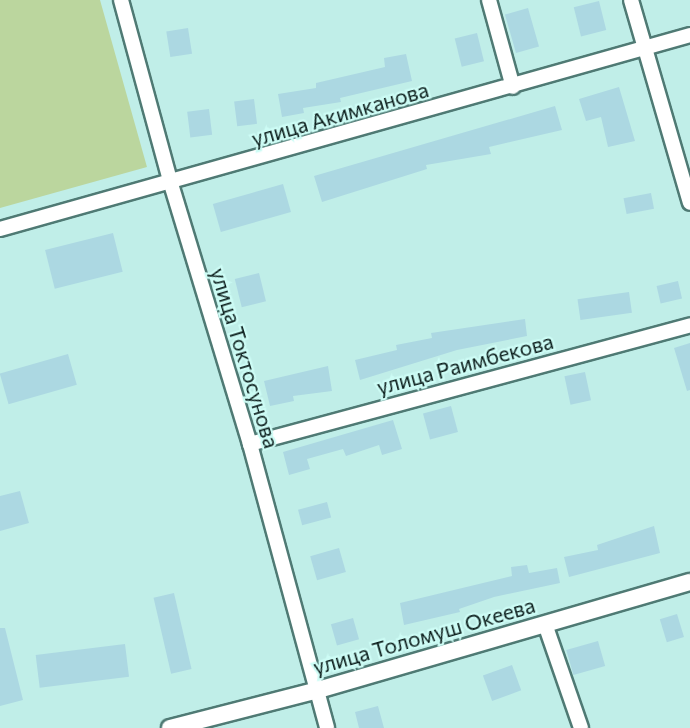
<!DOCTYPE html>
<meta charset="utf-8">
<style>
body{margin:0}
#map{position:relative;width:690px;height:728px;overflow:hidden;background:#c0eee8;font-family:Commissioner,sans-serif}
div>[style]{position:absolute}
.green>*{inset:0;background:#bbd69e}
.building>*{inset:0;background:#acd8e2;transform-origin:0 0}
.roads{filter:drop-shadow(2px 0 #4f7a74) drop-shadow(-2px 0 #4f7a74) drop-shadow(0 2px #4f7a74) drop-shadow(0 -2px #4f7a74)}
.minor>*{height:14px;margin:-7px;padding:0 7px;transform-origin:7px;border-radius:7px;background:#fff}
.tertiary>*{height:16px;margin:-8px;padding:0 8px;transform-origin:8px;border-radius:8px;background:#fff}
span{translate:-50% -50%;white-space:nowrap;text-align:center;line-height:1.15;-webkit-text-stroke:4.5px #cdfcf5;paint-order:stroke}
.street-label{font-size:21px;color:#0b1d1b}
</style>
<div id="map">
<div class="green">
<div style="clip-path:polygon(0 0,100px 0,147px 167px,0 208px)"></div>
</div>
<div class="building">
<div style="left:599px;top:1px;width:30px;height:26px;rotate:76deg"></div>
<div style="left:528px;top:8px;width:40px;height:24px;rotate:74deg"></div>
<div style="left:188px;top:28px;width:26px;height:22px;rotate:81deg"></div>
<div style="left:477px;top:33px;width:29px;height:23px;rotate:76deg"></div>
<div style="clip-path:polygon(406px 54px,412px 81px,340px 98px,341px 102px,303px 108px,304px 113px,282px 117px,278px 94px,316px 88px,316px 83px,385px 67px,384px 58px)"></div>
<div style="clip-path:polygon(619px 87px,635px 141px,608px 147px,601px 117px,586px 121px,579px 99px)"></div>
<div style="left:254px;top:99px;width:25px;height:20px;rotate:83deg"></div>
<div style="clip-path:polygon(555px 106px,562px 130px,489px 147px,491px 154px,426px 165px,427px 169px,322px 202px,314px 176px)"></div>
<div style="left:209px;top:109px;width:26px;height:22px;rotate:83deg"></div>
<div style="left:283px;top:184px;width:29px;height:73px;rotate:74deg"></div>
<div style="left:651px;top:193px;width:16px;height:28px;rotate:79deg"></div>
<div style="left:113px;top:233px;width:40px;height:70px;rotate:76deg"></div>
<div style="left:259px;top:273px;width:29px;height:25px;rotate:76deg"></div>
<div style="left:678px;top:281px;width:18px;height:22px;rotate:77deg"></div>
<div style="left:629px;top:292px;width:21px;height:52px;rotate:82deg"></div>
<div style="clip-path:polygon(525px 319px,527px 336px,457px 350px,360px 380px,355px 360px,397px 350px,396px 345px,432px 338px,431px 333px)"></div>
<div style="clip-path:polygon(690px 343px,690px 390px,687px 391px,674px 348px)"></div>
<div style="left:68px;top:354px;width:32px;height:71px;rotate:74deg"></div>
<div style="clip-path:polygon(328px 366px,332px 391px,293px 396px,294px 401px,270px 406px,264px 381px)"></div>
<div style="left:585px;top:372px;width:29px;height:21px;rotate:78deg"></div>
<div style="left:451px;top:406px;width:27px;height:29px;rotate:75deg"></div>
<div style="clip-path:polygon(393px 420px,402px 449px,382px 455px,379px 445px,346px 456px,343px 449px,307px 459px,310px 469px,289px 475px,283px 452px)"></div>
<div style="clip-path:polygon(20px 491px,29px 523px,0 531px,0 496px)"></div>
<div style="left:327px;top:502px;width:16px;height:30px;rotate:75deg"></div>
<div style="clip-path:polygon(654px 526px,660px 553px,569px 577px,564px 557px,598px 550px,597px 545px)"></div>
<div style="left:339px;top:548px;width:25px;height:30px;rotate:74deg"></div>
<div style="clip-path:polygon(527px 565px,529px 573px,557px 568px,560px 583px,494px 597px,459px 609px,460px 612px,404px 625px,400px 603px,512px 576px,511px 567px)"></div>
<div style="left:174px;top:593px;width:78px;height:21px;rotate:77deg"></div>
<div style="left:677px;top:614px;width:24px;height:18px;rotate:73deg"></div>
<div style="left:353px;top:618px;width:22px;height:23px;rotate:74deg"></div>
<div style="clip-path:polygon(0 628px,5px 628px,23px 700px,0 706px)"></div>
<div style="left:598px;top:641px;width:26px;height:33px;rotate:74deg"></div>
<div style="left:125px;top:644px;width:33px;height:90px;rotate:83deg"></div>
<div style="left:512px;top:665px;width:27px;height:31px;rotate:70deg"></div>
<div style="clip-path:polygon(378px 706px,384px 728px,359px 728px,355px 712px)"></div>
</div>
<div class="roads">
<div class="minor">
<div style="left:121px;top:0;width:191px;rotate:74.8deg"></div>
<div style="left:171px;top:184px;width:272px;rotate:73.1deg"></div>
<div style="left:250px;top:444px;width:294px;rotate:74.8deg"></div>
<div style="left:489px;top:0;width:90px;rotate:74.6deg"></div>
<div style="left:631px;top:0;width:211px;rotate:73.8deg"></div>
<div style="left:0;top:229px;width:717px;rotate:-15.7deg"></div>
<div style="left:250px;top:444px;width:456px;rotate:-15.1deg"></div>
<div style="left:545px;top:624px;width:110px;rotate:70.9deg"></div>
</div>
<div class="tertiary">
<div style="left:170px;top:728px;width:153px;rotate:-14.4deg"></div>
<div style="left:318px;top:690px;width:387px;rotate:-16.2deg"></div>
</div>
</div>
<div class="street-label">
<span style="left:340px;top:114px;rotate:-16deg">улица Акимканова</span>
<span style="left:245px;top:358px;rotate:73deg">улица Токтосунова</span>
<span style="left:465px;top:364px;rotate:-15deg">улица Раимбекова</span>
<span style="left:424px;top:636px;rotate:-16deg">улица Толомуш Океева</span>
</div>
</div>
